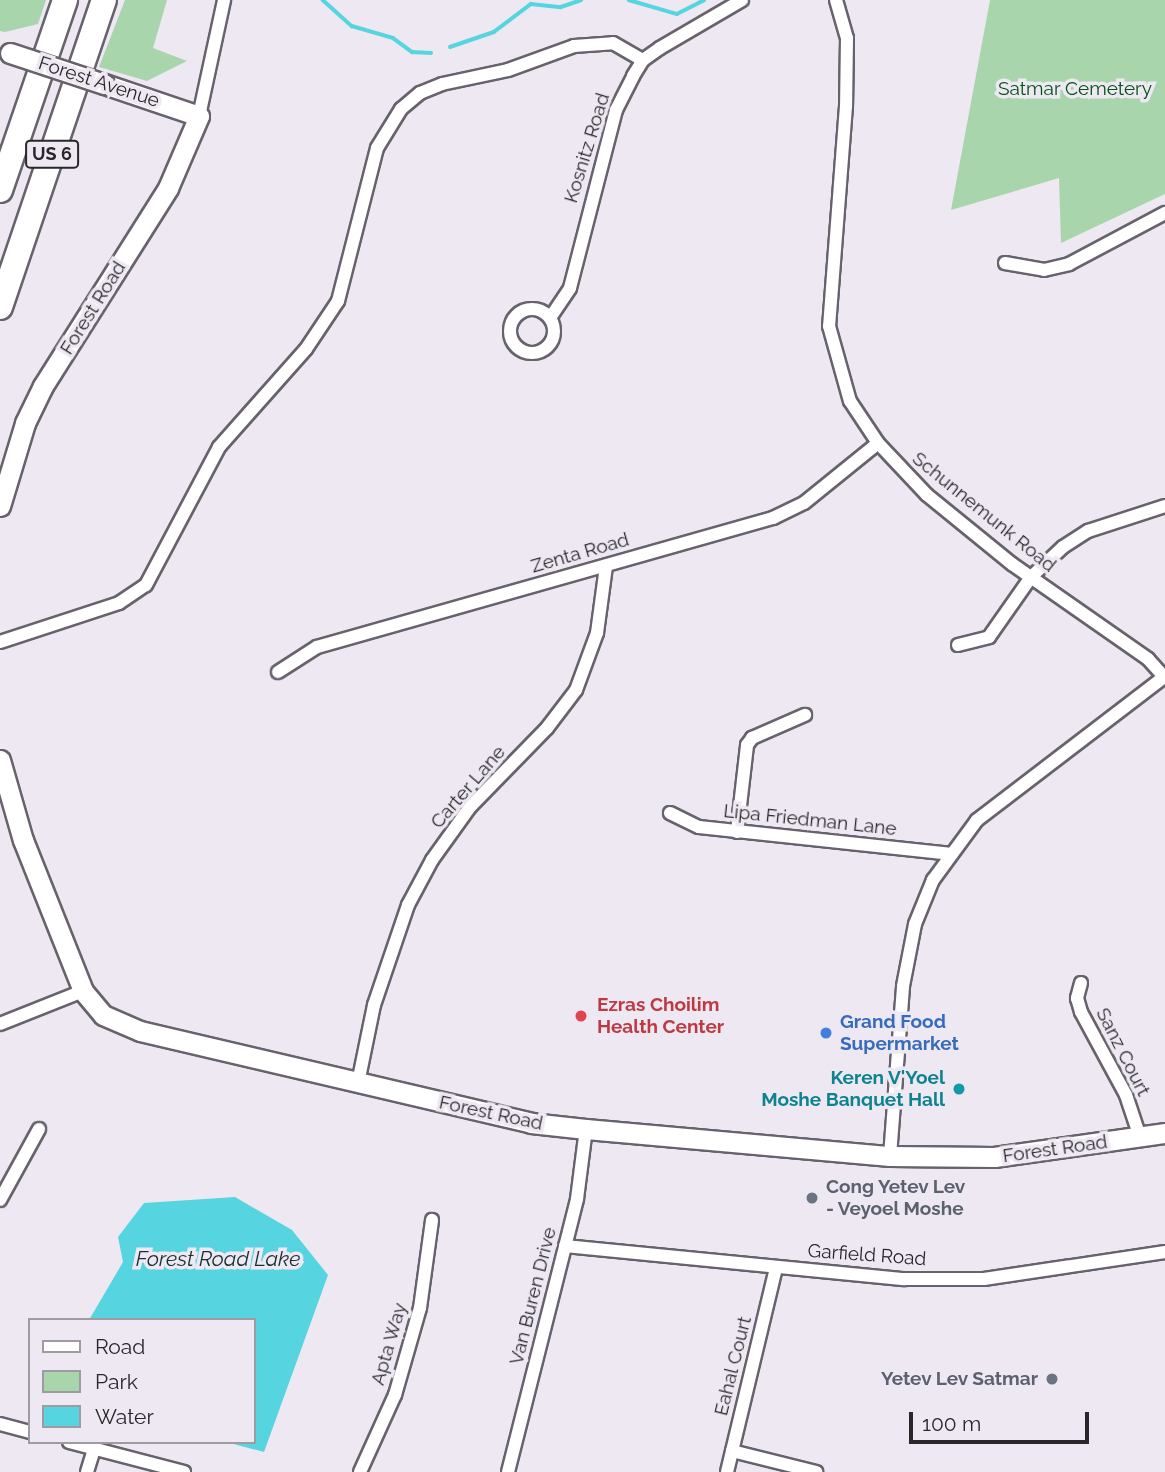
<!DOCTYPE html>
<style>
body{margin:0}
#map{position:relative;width:1165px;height:1472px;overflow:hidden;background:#eee8f3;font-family:Raleway,sans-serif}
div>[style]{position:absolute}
.green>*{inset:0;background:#a8d5ab}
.water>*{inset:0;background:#56d4df}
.stream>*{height:3.5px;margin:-1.75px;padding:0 1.75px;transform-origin:1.75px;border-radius:1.75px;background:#56d4df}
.roads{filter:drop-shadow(2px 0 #67626c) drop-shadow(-2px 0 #67626c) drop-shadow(0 2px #67626c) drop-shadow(0 -2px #67626c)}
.street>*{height:12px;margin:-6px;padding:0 6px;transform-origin:6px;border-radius:6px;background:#fff}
.street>.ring{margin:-6px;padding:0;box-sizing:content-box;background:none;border:12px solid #fff;border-radius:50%}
.secondary>*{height:19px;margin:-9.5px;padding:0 9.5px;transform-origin:9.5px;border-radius:9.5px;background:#fff}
.highway>*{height:24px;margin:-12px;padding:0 12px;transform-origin:12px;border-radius:12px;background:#fff}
.bridges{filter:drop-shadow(2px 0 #67626c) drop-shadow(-2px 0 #67626c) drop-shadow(0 2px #67626c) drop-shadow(0 -2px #67626c)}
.secondary-bridge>*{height:19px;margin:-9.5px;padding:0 9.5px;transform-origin:9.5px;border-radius:9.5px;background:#fff}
.dots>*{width:19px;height:19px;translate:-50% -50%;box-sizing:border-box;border:4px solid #eee8f3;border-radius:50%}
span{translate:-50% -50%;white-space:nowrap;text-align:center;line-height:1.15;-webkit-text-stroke:7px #eee8f3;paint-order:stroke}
.shield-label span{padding:2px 5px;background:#eee8f3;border:2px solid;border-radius:5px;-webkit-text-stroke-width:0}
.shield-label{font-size:18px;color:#29272b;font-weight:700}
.street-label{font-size:19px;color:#29272b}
.park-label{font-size:19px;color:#055118}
.health-label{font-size:19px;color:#be3a42;font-weight:700}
.left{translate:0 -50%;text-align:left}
.shop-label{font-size:19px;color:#366cbe;font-weight:700}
.culture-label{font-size:19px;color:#0d838f;font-weight:700}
.right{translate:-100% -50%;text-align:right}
.worship-label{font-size:19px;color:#5b616d;font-weight:700}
.water-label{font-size:21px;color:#192f31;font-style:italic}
.legend{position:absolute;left:28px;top:1318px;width:228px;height:126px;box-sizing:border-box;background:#eee8f3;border:2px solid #9f9ba3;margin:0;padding:9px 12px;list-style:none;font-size:21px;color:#29272b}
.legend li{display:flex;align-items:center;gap:14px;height:35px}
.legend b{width:35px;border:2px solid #9f9ba3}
.scale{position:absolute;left:909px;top:1412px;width:180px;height:32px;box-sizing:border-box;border:4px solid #29272b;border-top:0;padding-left:9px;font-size:21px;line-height:24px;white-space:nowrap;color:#29272b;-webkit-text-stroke:5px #eee8f3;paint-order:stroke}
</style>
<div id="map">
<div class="green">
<div style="clip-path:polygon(0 0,46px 0,38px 24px,5px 32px,0 31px)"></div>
<div style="clip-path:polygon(125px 0,167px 0,153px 48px,187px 61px,147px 81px,99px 67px)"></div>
<div style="clip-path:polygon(990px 0,1165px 0,1165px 194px,1061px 243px,1059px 178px,951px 210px)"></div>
</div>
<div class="water">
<div style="clip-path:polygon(235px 1197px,292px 1230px,328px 1275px,264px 1452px,226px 1442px,254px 1442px,254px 1320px,89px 1320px,123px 1262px,118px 1237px,144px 1203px)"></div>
</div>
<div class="stream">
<div style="left:323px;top:0;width:39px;rotate:42deg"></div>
<div style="left:352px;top:26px;width:43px;rotate:16.3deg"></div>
<div style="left:393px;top:38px;width:24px;rotate:36deg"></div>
<div style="left:412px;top:52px;width:19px;rotate:3deg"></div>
<div style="left:629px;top:0;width:50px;rotate:16.3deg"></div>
<div style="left:677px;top:14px;width:30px;rotate:-27deg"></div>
<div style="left:450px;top:47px;width:46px;rotate:-18.8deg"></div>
<div style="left:494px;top:32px;width:46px;rotate:-37.1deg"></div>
<div style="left:531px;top:4px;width:30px;rotate:6deg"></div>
<div style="left:561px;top:7px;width:21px;rotate:-19deg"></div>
</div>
<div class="roads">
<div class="street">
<div style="left:836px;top:0;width:40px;rotate:74deg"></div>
<div style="left:847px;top:38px;width:68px;rotate:90.8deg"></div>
<div style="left:846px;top:106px;width:221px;rotate:94.4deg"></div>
<div style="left:829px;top:326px;width:78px;rotate:74.4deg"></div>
<div style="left:850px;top:401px;width:50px;rotate:56.3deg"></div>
<div style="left:878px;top:443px;width:71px;rotate:46.7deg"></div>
<div style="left:927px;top:495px;width:109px;rotate:39.1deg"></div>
<div style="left:1012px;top:564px;width:166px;rotate:34.9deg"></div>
<div style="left:1148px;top:659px;width:25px;rotate:48deg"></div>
<div style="left:199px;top:116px;width:119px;rotate:-77.8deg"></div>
<div style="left:1005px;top:263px;width:40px;rotate:10deg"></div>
<div style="left:1044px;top:270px;width:26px;rotate:-13deg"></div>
<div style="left:1069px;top:264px;width:109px;rotate:-28deg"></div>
<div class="ring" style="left:510px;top:309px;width:32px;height:32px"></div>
<div style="left:550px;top:318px;width:36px;rotate:-56deg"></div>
<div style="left:570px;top:288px;width:184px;rotate:-75.5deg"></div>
<div style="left:616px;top:110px;width:38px;rotate:-63deg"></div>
<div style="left:633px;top:76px;width:19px;rotate:-58deg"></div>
<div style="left:643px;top:60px;width:21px;rotate:-35deg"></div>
<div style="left:660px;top:48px;width:95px;rotate:-30.3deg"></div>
<div style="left:0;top:642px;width:125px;rotate:-18.1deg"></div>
<div style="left:119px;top:603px;width:32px;rotate:-34deg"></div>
<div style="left:146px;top:585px;width:156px;rotate:-62.1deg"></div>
<div style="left:219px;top:447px;width:131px;rotate:-48.4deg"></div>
<div style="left:306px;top:349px;width:58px;rotate:-56.3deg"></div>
<div style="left:338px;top:301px;width:158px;rotate:-75.7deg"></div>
<div style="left:377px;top:148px;width:46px;rotate:-58.4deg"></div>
<div style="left:401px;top:109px;width:25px;rotate:-40deg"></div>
<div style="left:420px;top:93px;width:24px;rotate:-22deg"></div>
<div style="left:442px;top:84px;width:67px;rotate:-12deg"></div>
<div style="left:508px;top:70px;width:70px;rotate:-20deg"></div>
<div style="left:574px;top:46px;width:39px;rotate:-4deg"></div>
<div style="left:613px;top:43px;width:34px;rotate:30deg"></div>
<div style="left:958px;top:645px;width:32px;rotate:-14deg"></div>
<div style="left:989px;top:637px;width:73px;rotate:-55deg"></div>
<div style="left:1031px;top:577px;width:44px;rotate:-43.2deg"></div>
<div style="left:1063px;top:547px;width:30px;rotate:-33deg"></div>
<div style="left:1088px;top:531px;width:81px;rotate:-18deg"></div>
<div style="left:278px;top:672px;width:46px;rotate:-32.7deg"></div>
<div style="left:317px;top:647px;width:474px;rotate:-15.8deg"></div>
<div style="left:773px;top:518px;width:34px;rotate:-26deg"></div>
<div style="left:804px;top:503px;width:95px;rotate:-39deg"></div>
<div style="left:670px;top:813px;width:32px;rotate:26deg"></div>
<div style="left:699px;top:827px;width:252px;rotate:6.1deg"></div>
<div style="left:737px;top:832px;width:88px;rotate:-83.4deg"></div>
<div style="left:747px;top:745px;width:9px;rotate:-54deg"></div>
<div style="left:752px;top:738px;width:58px;rotate:-23.5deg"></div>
<div style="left:1081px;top:983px;width:16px;rotate:105deg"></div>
<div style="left:1077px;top:998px;width:15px;rotate:74deg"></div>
<div style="left:1081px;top:1012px;width:94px;rotate:61.5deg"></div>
<div style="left:1126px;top:1095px;width:44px;rotate:71.6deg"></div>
<div style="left:0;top:1024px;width:89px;rotate:-21.7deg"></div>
<div style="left:358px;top:1083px;width:80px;rotate:-78.4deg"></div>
<div style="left:374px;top:1005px;width:106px;rotate:-71.2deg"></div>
<div style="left:408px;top:905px;width:51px;rotate:-61.9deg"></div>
<div style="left:432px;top:860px;width:65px;rotate:-54.4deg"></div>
<div style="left:470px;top:807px;width:110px;rotate:-45.7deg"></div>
<div style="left:547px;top:728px;width:48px;rotate:-52.7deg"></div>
<div style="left:576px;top:690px;width:61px;rotate:-69.8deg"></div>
<div style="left:597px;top:633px;width:68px;rotate:-82.3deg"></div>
<div style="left:890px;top:1156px;width:170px;rotate:-85.6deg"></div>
<div style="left:903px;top:986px;width:63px;rotate:-79deg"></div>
<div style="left:915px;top:924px;width:48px;rotate:-67.8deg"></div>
<div style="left:933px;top:880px;width:74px;rotate:-53.7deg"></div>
<div style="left:977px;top:820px;width:235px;rotate:-37.4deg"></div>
<div style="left:0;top:1200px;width:81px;rotate:-61.2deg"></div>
<div style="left:565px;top:1246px;width:341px;rotate:5.6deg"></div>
<div style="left:904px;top:1279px;width:80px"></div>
<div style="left:984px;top:1279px;width:183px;rotate:-8.5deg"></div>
<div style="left:0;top:1424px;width:31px;rotate:15deg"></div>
<div style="left:69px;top:1442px;width:119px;rotate:14.6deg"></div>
<div style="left:732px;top:1451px;width:87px;rotate:14deg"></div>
<div style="left:87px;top:1472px;width:24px;rotate:-73deg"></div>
<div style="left:360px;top:1472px;width:85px;rotate:-65.6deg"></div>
<div style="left:395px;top:1395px;width:91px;rotate:-74deg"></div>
<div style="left:420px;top:1308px;width:89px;rotate:-82.2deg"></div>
<div style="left:508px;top:1472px;width:282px;rotate:-75.8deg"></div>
<div style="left:577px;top:1199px;width:71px;rotate:-82.7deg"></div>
<div style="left:727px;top:1472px;width:210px;rotate:-76.5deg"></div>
</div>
<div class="secondary">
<div style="left:0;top:506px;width:87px;rotate:-73.2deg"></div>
<div style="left:25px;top:423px;width:41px;rotate:-64.1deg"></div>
<div style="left:43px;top:386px;width:234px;rotate:-57.7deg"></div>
<div style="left:168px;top:188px;width:78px;rotate:-66.7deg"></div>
<div style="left:199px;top:116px;width:100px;rotate:-161.4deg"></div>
<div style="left:0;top:760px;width:83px;rotate:74deg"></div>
<div style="left:23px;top:840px;width:162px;rotate:68.3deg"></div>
<div style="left:83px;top:991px;width:31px;rotate:50deg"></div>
<div style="left:103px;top:1015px;width:40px;rotate:23.4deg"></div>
<div style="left:140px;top:1031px;width:402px;rotate:13.2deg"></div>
<div style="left:531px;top:1123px;width:55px;rotate:6.2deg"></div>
<div style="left:586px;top:1129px;width:305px;rotate:5.1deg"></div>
<div style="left:890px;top:1156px;width:104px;rotate:0.6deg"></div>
<div style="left:994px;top:1157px;width:173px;rotate:-8deg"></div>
</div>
<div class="highway">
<div style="left:0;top:190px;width:201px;rotate:-71.1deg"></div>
<div style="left:0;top:307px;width:324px;rotate:-71.3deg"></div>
</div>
</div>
<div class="bridges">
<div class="secondary-bridge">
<div style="left:10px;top:53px;width:99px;rotate:18.3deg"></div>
</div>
</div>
<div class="dots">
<div style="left:581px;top:1016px;background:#e0444e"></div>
<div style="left:826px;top:1033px;background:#3f7fe0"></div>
<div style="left:959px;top:1089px;background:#0f9aa8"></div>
<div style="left:812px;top:1198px;background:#6b7280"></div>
<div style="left:1052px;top:1379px;background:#6b7280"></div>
</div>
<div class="shield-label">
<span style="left:52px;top:154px">US 6</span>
</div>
<div class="street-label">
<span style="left:99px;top:82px;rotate:18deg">Forest Avenue</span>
<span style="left:587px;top:148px;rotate:-73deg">Kosnitz Road</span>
<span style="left:93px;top:308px;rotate:-58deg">Forest Road</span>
<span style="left:984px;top:512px;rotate:39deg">Schunnemunk Road</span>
<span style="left:580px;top:553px;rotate:-16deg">Zenta Road</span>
<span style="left:468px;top:787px;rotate:-49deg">Carter Lane</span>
<span style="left:810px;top:820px;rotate:6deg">Lipa Friedman Lane</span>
<span style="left:1123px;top:1052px;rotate:63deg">Sanz Court</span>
<span style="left:491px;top:1113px;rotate:12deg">Forest Road</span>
<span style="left:1055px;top:1149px;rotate:-8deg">Forest Road</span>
<span style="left:867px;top:1255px;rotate:4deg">Garfield Road</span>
<span style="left:533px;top:1296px;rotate:-76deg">Van Buren Drive</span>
<span style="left:389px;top:1344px;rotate:-74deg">Apta Way</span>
<span style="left:733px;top:1366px;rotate:-76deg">Eahal Court</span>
</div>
<div class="park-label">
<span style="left:1075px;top:89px">Satmar Cemetery</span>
</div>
<div class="health-label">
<span class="left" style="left:597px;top:1016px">Ezras Choilim<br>Health Center</span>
</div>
<div class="shop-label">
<span class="left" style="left:840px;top:1033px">Grand Food<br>Supermarket</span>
</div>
<div class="culture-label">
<span class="right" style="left:945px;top:1089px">Keren V'Yoel<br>Moshe Banquet Hall</span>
</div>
<div class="worship-label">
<span class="left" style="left:826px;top:1198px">Cong Yetev Lev<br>- Veyoel Moshe</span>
<span class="right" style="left:1038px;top:1379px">Yetev Lev Satmar</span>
</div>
<div class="water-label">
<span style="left:218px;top:1259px">Forest Road Lake</span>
</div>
<ul class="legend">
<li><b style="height:9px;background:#fff"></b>Road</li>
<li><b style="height:19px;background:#a8d5ab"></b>Park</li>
<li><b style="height:19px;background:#56d4df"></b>Water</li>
</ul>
<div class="scale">100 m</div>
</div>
